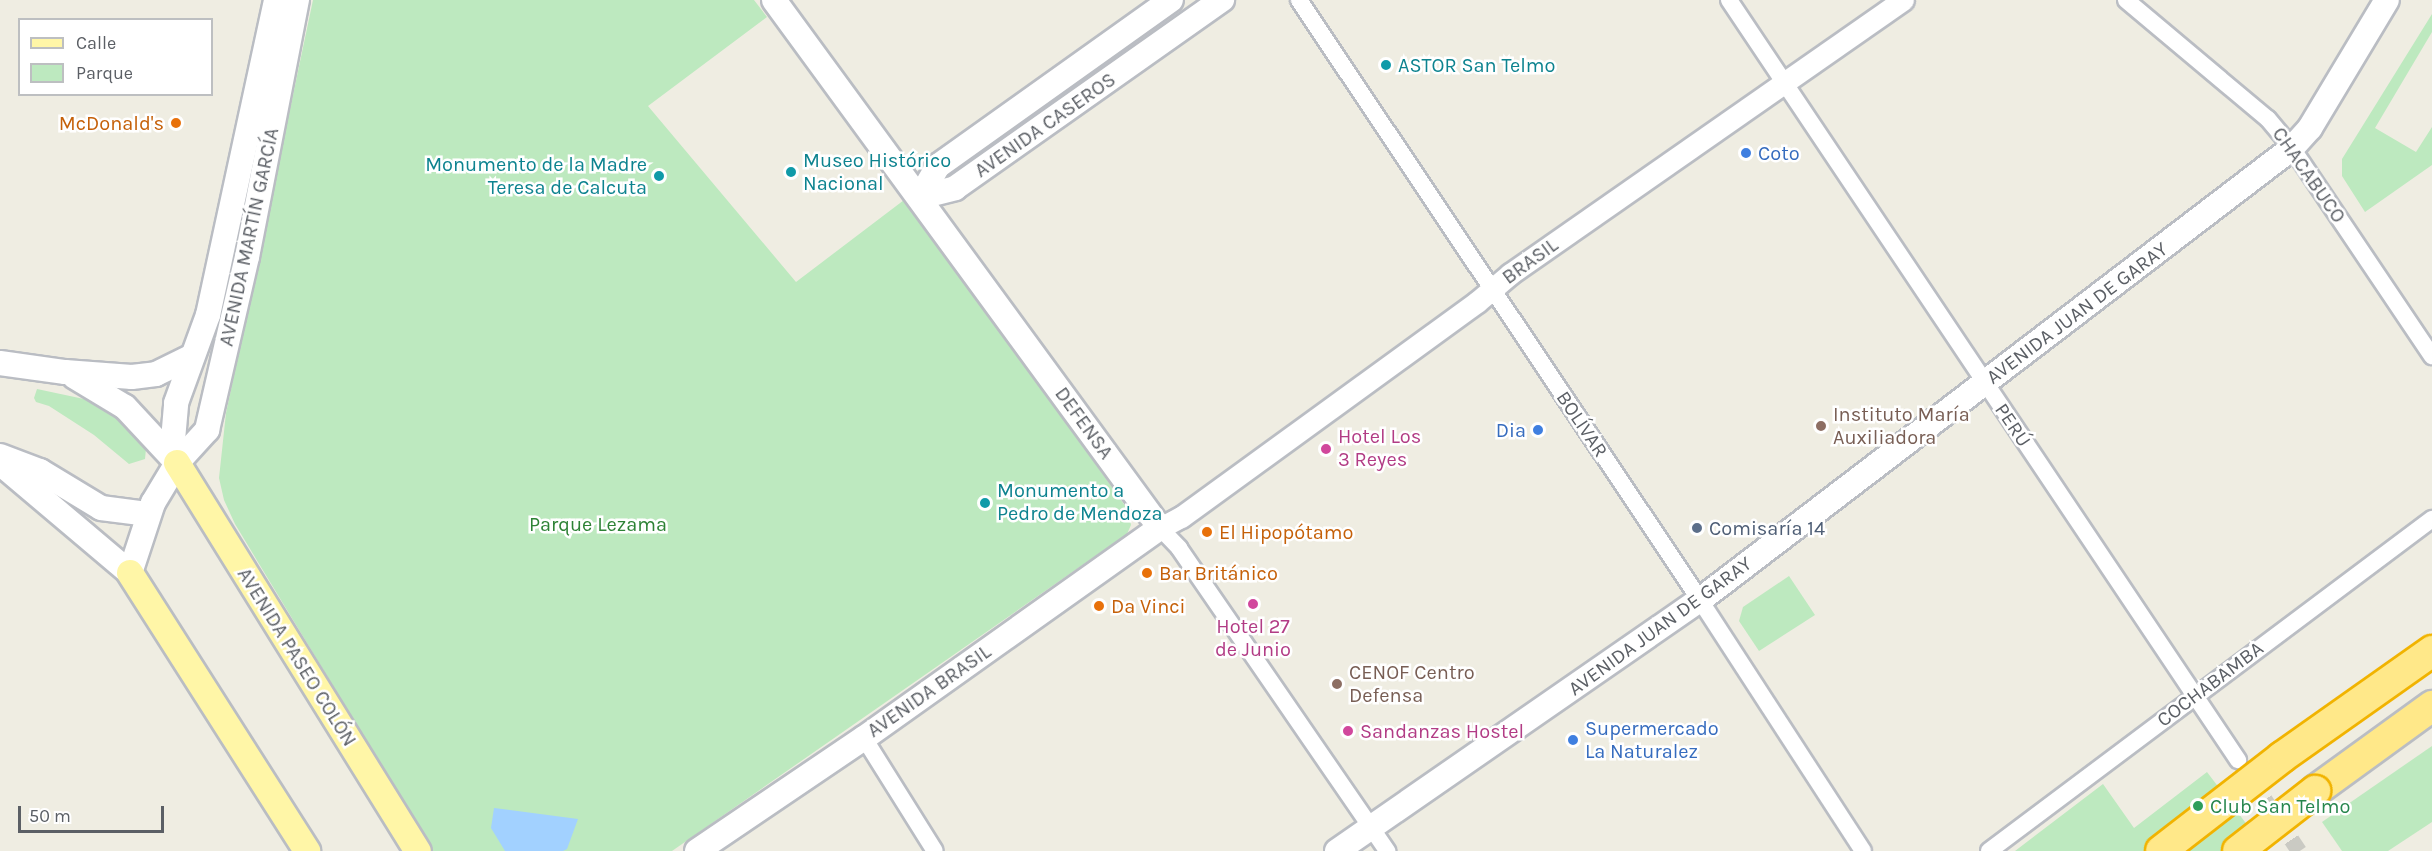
<!DOCTYPE html>
<meta charset="utf-8">
<style>
body{margin:0}
#map{position:relative;width:2432px;height:851px;overflow:hidden;background:#efede2;font-family:Karla,sans-serif}
div>[style]{position:absolute}
.green>*{inset:0;background:#bde9bf}
.water>*{inset:0;background:#a2d1ff}
.minor-tunnel>*{height:16px;margin-top:-8px;transform-origin:0;background:repeating-linear-gradient(90deg,#cacac3 0 16px,transparent 0 24px)}
.roads{filter:drop-shadow(2px 0 #babdc3) drop-shadow(-2px 0 #babdc3) drop-shadow(0 2px #babdc3) drop-shadow(0 -2px #babdc3)}
.minor>*{height:16px;margin:-8px;padding:0 8px;transform-origin:8px;border-radius:8px;background:#fff}
.tertiary>*{height:21px;margin:-10.5px;padding:0 10.5px;transform-origin:10.5px;border-radius:10.5px;background:#fff}
.secondary>*{height:24px;margin:-12px;padding:0 12px;transform-origin:12px;border-radius:12px;background:#fff}
.primary>*{height:26px;margin:-13px;padding:0 13px;transform-origin:13px;border-radius:13px;background:#fff6a7}
.motorway>*{height:30px;margin:-15px;padding:0 15px;transform-origin:15px;border-radius:15px;background:#ffe889}
.bridges{filter:drop-shadow(2px 0 #f1b300) drop-shadow(-2px 0 #f1b300) drop-shadow(0 2px #f1b300) drop-shadow(0 -2px #f1b300)}
.motorway-bridge>*{height:30px;margin:-15px;padding:0 15px;transform-origin:15px;border-radius:15px;background:#ffe889}
.dots>*{width:16px;height:16px;translate:-50% -50%;box-sizing:border-box;border:3px solid #fff;border-radius:50%}
span{translate:-50% -50%;white-space:nowrap;text-align:center;line-height:1.15;-webkit-text-stroke:5px #fff;paint-order:stroke}
.culture-label{font-size:20px;color:#0d838f}
.left{translate:0 -50%;text-align:left}
.right{translate:-100% -50%;text-align:right}
.food-label{font-size:20px;color:#c56008}
.street-label{font-size:20px;color:#5b5f65}
.shop-label{font-size:20px;color:#366cbe}
.education-label{font-size:20px;color:#785e54}
.hotel-label{font-size:20px;color:#b23c85}
.park-label{font-size:20px;color:#2d8235}
.service-label{font-size:20px;color:#4e5e75}
.leisure-label{font-size:20px;color:#27864d}
.legend{position:absolute;left:18px;top:18px;width:195px;height:78px;box-sizing:border-box;background:#fff;border:2px solid #bdbfc1;margin:0;padding:8px 10px;list-style:none;font-size:18px;color:#5b5f65}
.legend li{display:flex;align-items:center;gap:12px;height:30px}
.legend b{width:30px;border:2px solid #bdbfc1}
.scale{position:absolute;left:18px;top:806px;width:146px;height:27px;box-sizing:border-box;border:3px solid #5b5f65;border-top:0;padding-left:8px;font-size:18px;line-height:21px;white-space:nowrap;color:#5b5f65;-webkit-text-stroke:4px #fff;paint-order:stroke}
</style>
<div id="map">
<div class="green">
<div style="clip-path:polygon(313px 0,754px 0,767px 17px,648px 106px,796px 282px,908px 197px,1128px 510px,1131px 525px,1127px 534px,672px 851px,433px 851px,235px 524px,224px 500px,219px 478px,226px 413px)"></div>
<div style="clip-path:polygon(2432px 14px,2432px 32px,2375px 128px,2416px 152px,2432px 127px,2432px 165px,2365px 212px,2342px 176px,2342px 159px)"></div>
<div style="clip-path:polygon(37px 389px,84px 399px,107px 408px,124px 421px,144px 443px,146px 449px,145px 459px,129px 464px,94px 435px,49px 406px,36px 402px,34px 398px)"></div>
<div style="clip-path:polygon(1789px 576px,1815px 615px,1759px 651px,1739px 621px,1743px 607px)"></div>
<div style="clip-path:polygon(2432px 746px,2432px 822px,2388px 851px,2342px 851px,2322px 822px)"></div>
<div style="clip-path:polygon(2207px 772px,2267px 851px,2015px 851px,2103px 784px,2134px 828px)"></div>
</div>
<div class="water">
<div style="clip-path:polygon(494px 808px,578px 819px,567px 849px,563px 851px,505px 851px,491px 828px)"></div>
</div>
<div class="minor-tunnel">
<div style="left:2238px;top:760px;width:110px;rotate:56.2deg"></div>
</div>
<div class="roads">
<div class="minor">
<div style="left:1299px;top:0;width:722px;rotate:56.24deg"></div>
<div style="left:1700px;top:600px;width:299px;rotate:57deg"></div>
<div style="left:1729px;top:0;width:915px;rotate:56.19deg"></div>
<div style="left:2126px;top:0;width:185px;rotate:40deg"></div>
<div style="left:2268px;top:119px;width:38px;rotate:50deg"></div>
<div style="left:2292px;top:148px;width:251px;rotate:56.1deg"></div>
<div style="left:1160px;top:528px;width:28px;rotate:46deg"></div>
<div style="left:1179px;top:548px;width:368px;rotate:55.5deg"></div>
<div style="left:864px;top:738px;width:133px;rotate:57.9deg"></div>
<div style="left:1989px;top:851px;width:554px;rotate:-36.85deg"></div>
</div>
<div class="tertiary">
<div style="left:1160px;top:528px;width:24px;rotate:-28deg"></div>
<div style="left:1181px;top:517px;width:366px;rotate:-36deg"></div>
<div style="left:1477px;top:302px;width:43px;rotate:-40.3deg"></div>
<div style="left:1510px;top:274px;width:479px;rotate:-34.9deg"></div>
</div>
<div class="secondary">
<div style="left:920px;top:197px;width:36px;rotate:-14deg"></div>
<div style="left:955px;top:188px;width:327px;rotate:-35.2deg"></div>
<div style="left:920px;top:197px;width:36px;rotate:-60deg"></div>
<div style="left:938px;top:166px;width:286px;rotate:-35.5deg"></div>
<div style="left:0;top:363px;width:66px;rotate:7.9deg"></div>
<div style="left:65px;top:372px;width:67px;rotate:4.3deg"></div>
<div style="left:132px;top:377px;width:24px;rotate:-7deg"></div>
<div style="left:156px;top:374px;width:39px;rotate:-26deg"></div>
<div style="left:75px;top:377px;width:58px;rotate:31deg"></div>
<div style="left:125px;top:407px;width:76px;rotate:47.1deg"></div>
<div style="left:0;top:456px;width:43px;rotate:20.6deg"></div>
<div style="left:40px;top:471px;width:71px;rotate:31.2deg"></div>
<div style="left:101px;top:508px;width:46px;rotate:7.4deg"></div>
<div style="left:0;top:463px;width:170px;rotate:40.2deg"></div>
<div style="left:130px;top:573px;width:74px;rotate:-71.8deg"></div>
<div style="left:153px;top:503px;width:47px;rotate:-59deg"></div>
<div style="left:177px;top:463px;width:45px;rotate:-47.7deg"></div>
<div style="left:207px;top:430px;width:178px;rotate:-77deg"></div>
<div style="left:247px;top:257px;width:262px;rotate:-79deg"></div>
<div style="left:177px;top:463px;width:23px;rotate:-100deg"></div>
<div style="left:173px;top:440px;width:37px;rotate:-85deg"></div>
<div style="left:176px;top:403px;width:94px;rotate:-70deg"></div>
<div style="left:208px;top:315px;width:322px;rotate:-77.8deg"></div>
<div style="left:697px;top:851px;width:202px;rotate:-34.1deg"></div>
<div style="left:864px;top:738px;width:363px;rotate:-35.4deg"></div>
<div style="left:1160px;top:528px;width:654px;rotate:-126.17deg"></div>
<div style="left:1337px;top:851px;width:441px;rotate:-34.7deg"></div>
<div style="left:1700px;top:600px;width:745px;rotate:-37.36deg"></div>
<div style="left:2292px;top:148px;width:27px;rotate:-48deg"></div>
<div style="left:2310px;top:128px;width:149px;rotate:-59deg"></div>
</div>
<div class="primary">
<div style="left:177px;top:463px;width:457px;rotate:58.2deg"></div>
<div style="left:130px;top:573px;width:330px;rotate:57.5deg"></div>
</div>
<div class="motorway">
<div style="left:2315px;top:791px;width:145px;rotate:-36deg"></div>
</div>
</div>
<div class="bridges">
<div class="motorway-bridge">
<div style="left:2161px;top:851px;width:153px;rotate:-37.8deg"></div>
<div style="left:2282px;top:757px;width:184px;rotate:-35.2deg"></div>
<div style="left:2238px;top:851px;width:98px;rotate:-37.9deg"></div>
</div>
</div>
<div class="dots">
<div style="left:1386px;top:65px;background:#0f9aa8"></div>
<div style="left:176px;top:123px;background:#e8710a"></div>
<div style="left:1746px;top:153px;background:#3f7fe0"></div>
<div style="left:791px;top:172px;background:#0f9aa8"></div>
<div style="left:659px;top:176px;background:#0f9aa8"></div>
<div style="left:1821px;top:426px;background:#8d6e63"></div>
<div style="left:1538px;top:430px;background:#3f7fe0"></div>
<div style="left:1326px;top:449px;background:#d1479c"></div>
<div style="left:985px;top:503px;background:#0f9aa8"></div>
<div style="left:1697px;top:528px;background:#5c6f8a"></div>
<div style="left:1207px;top:532px;background:#e8710a"></div>
<div style="left:1147px;top:573px;background:#e8710a"></div>
<div style="left:1253px;top:604px;background:#d1479c"></div>
<div style="left:1099px;top:606px;background:#e8710a"></div>
<div style="left:1337px;top:684px;background:#8d6e63"></div>
<div style="left:1348px;top:731px;background:#d1479c"></div>
<div style="left:1573px;top:740px;background:#3f7fe0"></div>
<div style="left:2198px;top:806px;background:#2e9e5b"></div>
</div>
<div class="culture-label">
<span class="left" style="left:1398px;top:65px">ASTOR San Telmo</span>
<span class="left" style="left:803px;top:172px">Museo Histórico<br>Nacional</span>
<span class="right" style="left:647px;top:176px">Monumento de la Madre<br>Teresa de Calcuta</span>
<span class="left" style="left:997px;top:502px">Monumento a<br>Pedro de Mendoza</span>
</div>
<div class="food-label">
<span class="right" style="left:164px;top:123px">McDonald's</span>
<span class="left" style="left:1219px;top:532px">El Hipopótamo</span>
<span class="left" style="left:1159px;top:573px">Bar Británico</span>
<span class="left" style="left:1111px;top:606px">Da Vinci</span>
</div>
<div class="street-label">
<span style="left:1045px;top:125px;rotate:-35deg">AVENIDA CASEROS</span>
<span style="left:2309px;top:175px;rotate:55deg">CHACABUCO</span>
<span style="left:249px;top:237px;rotate:-78deg">AVENIDA MARTÍN GARCÍA</span>
<span style="left:1530px;top:261px;rotate:-36deg">BRASIL</span>
<span style="left:2077px;top:313px;rotate:-37deg">AVENIDA JUAN DE GARAY</span>
<span style="left:1084px;top:423px;rotate:54deg">DEFENSA</span>
<span style="left:1582px;top:424px;rotate:56deg">BOLÍVAR</span>
<span style="left:2013px;top:425px;rotate:56deg">PERÚ</span>
<span style="left:1660px;top:626px;rotate:-36deg">AVENIDA JUAN DE GARAY</span>
<span style="left:297px;top:657px;rotate:58deg">AVENIDA PASEO COLÓN</span>
<span style="left:2210px;top:684px;rotate:-37deg">COCHABAMBA</span>
<span style="left:929px;top:691px;rotate:-35deg">AVENIDA BRASIL</span>
</div>
<div class="shop-label">
<span class="left" style="left:1758px;top:153px">Coto</span>
<span class="right" style="left:1526px;top:430px">Dia</span>
<span class="left" style="left:1585px;top:740px">Supermercado<br>La Naturalez</span>
</div>
<div class="education-label">
<span class="left" style="left:1833px;top:426px">Instituto María<br>Auxiliadora</span>
<span class="left" style="left:1349px;top:684px">CENOF Centro<br>Defensa</span>
</div>
<div class="hotel-label">
<span class="left" style="left:1338px;top:448px">Hotel Los<br>3 Reyes</span>
<span style="left:1253px;top:638px">Hotel 27<br>de Junio</span>
<span class="left" style="left:1360px;top:731px">Sandanzas Hostel</span>
</div>
<div class="park-label">
<span style="left:598px;top:524px">Parque Lezama</span>
</div>
<div class="service-label">
<span class="left" style="left:1709px;top:528px">Comisaría 14</span>
</div>
<div class="leisure-label">
<span class="left" style="left:2210px;top:806px">Club San Telmo</span>
</div>
<ul class="legend">
<li><b style="height:8px;background:#fff6a7"></b>Calle</li>
<li><b style="height:16px;background:#bde9bf"></b>Parque</li>
</ul>
<div class="scale">50 m</div>
</div>
